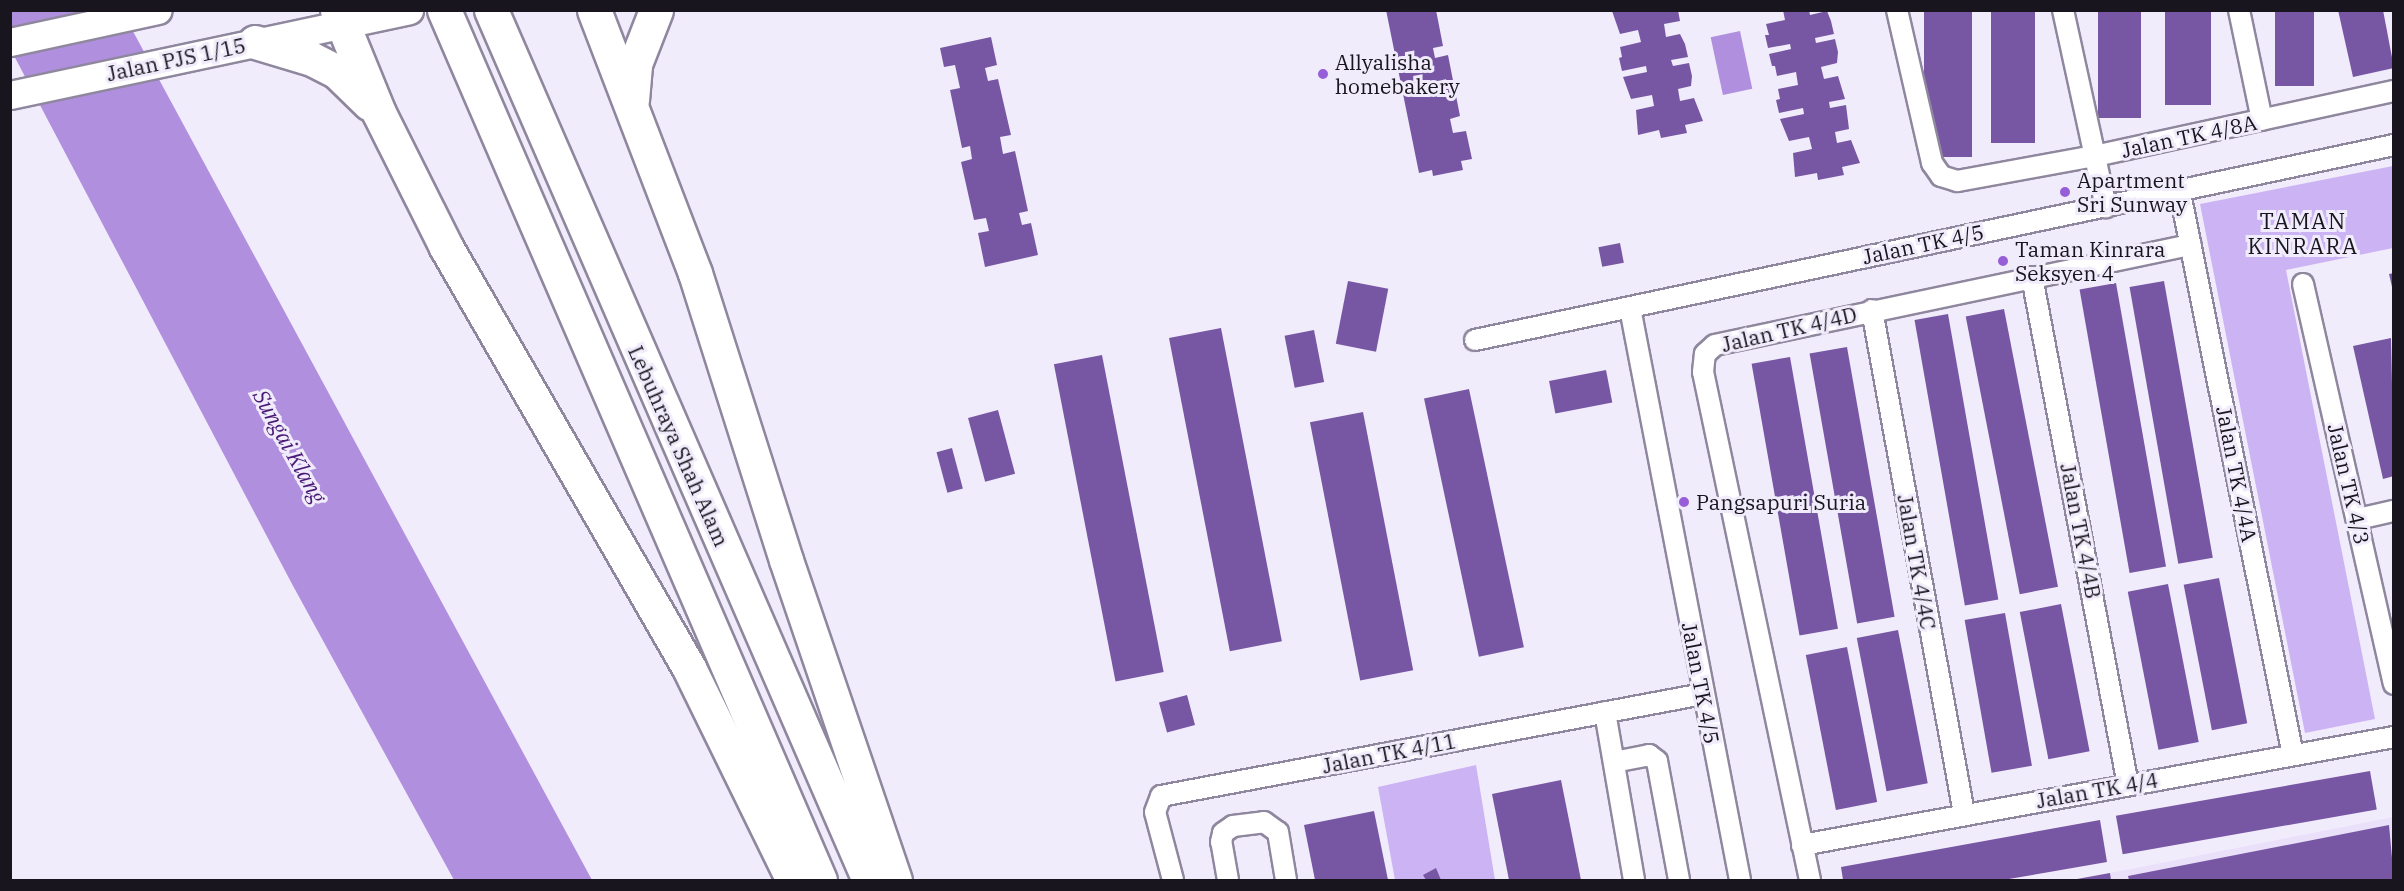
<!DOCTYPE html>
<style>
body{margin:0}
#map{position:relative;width:2404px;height:891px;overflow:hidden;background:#f1ecfb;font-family:"IBM Plex Serif",serif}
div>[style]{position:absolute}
.built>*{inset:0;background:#eae0fa}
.green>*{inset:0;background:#ccb3f4}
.water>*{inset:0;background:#b08fdf;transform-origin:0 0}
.building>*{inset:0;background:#7757a3;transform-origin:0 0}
.roads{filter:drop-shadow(2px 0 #8f879e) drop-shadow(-2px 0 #8f879e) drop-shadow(0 2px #8f879e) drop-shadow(0 -2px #8f879e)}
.minor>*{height:20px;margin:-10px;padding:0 10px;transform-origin:10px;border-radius:10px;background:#fff}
.secondary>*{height:27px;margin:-13.5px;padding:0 13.5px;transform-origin:13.5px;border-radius:13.5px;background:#fff}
.motorway>*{height:33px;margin:-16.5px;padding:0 16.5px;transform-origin:16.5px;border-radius:16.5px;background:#fff}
.dots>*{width:16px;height:16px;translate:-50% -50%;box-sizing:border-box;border:3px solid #f1ecfb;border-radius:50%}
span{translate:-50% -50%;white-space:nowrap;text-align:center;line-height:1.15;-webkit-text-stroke:6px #f1ecfb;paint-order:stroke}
.street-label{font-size:21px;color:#19151e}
.poi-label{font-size:21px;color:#19151e}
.left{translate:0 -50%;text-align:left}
.neighbourhood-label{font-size:22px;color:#19151e;letter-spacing:1.5px}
.water-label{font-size:22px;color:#491977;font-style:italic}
.frame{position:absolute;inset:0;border:12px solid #19151e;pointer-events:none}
</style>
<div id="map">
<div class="built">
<div style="clip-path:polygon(2393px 817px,2393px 880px,2074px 880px,2151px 865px)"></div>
</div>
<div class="green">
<div style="clip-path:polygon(2393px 166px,2393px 248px,2286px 270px,2375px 719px,2305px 733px,2200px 204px)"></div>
<div style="clip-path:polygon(1476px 765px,1495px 880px,1395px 880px,1378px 787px)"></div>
</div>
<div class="water">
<div style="clip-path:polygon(10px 11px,122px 11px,592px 880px,454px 880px,292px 584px,11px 50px)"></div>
<div style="left:1740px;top:31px;width:59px;height:30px;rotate:78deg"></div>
</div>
<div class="building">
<div style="clip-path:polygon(1386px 10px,1436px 10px,1443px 46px,1433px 48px,1435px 58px,1448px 55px,1460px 116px,1450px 119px,1453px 133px,1466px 131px,1472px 159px,1461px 161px,1463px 170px,1433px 176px,1432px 170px,1419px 173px)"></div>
<div style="clip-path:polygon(1678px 10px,1680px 21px,1664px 24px,1666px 37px,1680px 34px,1685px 44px,1688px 57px,1671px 60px,1673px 66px,1689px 63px,1692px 76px,1691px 86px,1678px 89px,1680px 101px,1694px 98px,1703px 121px,1685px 125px,1687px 133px,1661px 138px,1659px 130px,1638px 135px,1636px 110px,1654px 106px,1652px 95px,1631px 99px,1623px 77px,1647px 72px,1646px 66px,1622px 71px,1619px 58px,1622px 57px,1620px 47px,1641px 42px,1638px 30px,1620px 34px,1612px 11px)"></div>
<div style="clip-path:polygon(1783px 10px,1809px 10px,1810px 15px,1827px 11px,1831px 21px,1834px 34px,1815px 38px,1816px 43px,1835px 39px,1838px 52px,1837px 63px,1821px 67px,1824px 79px,1838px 76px,1845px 99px,1829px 102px,1830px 108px,1846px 105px,1849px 129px,1835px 132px,1837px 143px,1851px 140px,1860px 163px,1842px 167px,1844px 175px,1818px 180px,1817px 173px,1795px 177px,1793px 153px,1812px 149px,1809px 137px,1789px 141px,1780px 119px,1804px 114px,1803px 108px,1779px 113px,1776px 100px,1780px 99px,1778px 89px,1798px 85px,1796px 72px,1777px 76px,1775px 66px,1772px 66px,1769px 54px,1791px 49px,1790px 44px,1768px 48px,1765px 35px,1769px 35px,1766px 24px,1785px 20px)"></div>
<div style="left:1924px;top:10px;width:48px;height:147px"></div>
<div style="left:1991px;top:10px;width:44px;height:133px"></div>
<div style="left:2098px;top:10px;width:43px;height:108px"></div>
<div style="left:2165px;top:10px;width:46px;height:95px"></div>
<div style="left:2275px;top:10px;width:39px;height:76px"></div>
<div style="clip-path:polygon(2338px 10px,2383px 10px,2394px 68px,2353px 77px)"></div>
<div style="clip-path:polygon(991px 37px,997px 65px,985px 68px,988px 81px,998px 79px,1011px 135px,1000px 137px,1003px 154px,1015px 151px,1028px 211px,1019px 213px,1022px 225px,1031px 223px,1038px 255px,985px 267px,978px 233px,989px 231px,986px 218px,974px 220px,961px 162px,972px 159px,970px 146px,962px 148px,950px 90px,960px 88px,955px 65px,944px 67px,940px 48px)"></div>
<div style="left:1620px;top:243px;width:20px;height:22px;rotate:79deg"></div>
<div style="clip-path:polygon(2394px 273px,2394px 291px,2393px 291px,2389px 274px)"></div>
<div style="left:1348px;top:281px;width:41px;height:64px;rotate:11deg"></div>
<div style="left:2164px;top:281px;width:281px;height:35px;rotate:80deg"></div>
<div style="left:2116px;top:283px;width:288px;height:37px;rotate:80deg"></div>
<div style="left:2004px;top:309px;width:283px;height:39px;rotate:79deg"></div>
<div style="left:1948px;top:314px;width:290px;height:34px;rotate:80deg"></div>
<div style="left:1221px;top:328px;width:319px;height:53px;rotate:79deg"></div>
<div style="left:1314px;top:330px;width:53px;height:30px;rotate:79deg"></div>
<div style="clip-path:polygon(2391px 338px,2394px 476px,2383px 479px,2353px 346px)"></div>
<div style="left:1847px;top:347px;width:274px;height:38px;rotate:80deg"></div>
<div style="left:1102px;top:355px;width:323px;height:49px;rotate:79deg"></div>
<div style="left:1790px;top:357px;width:276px;height:39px;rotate:80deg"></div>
<div style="left:1606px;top:370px;width:33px;height:58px;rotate:79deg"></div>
<div style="left:1469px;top:389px;width:264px;height:46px;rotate:78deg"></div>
<div style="left:998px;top:410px;width:66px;height:31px;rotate:75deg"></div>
<div style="left:1363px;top:412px;width:263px;height:54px;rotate:79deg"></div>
<div style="left:952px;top:448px;width:42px;height:16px;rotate:75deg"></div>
<div style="left:2219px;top:578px;width:148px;height:36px;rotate:79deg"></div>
<div style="left:2168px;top:584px;width:161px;height:41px;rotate:79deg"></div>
<div style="left:2061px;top:604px;width:150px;height:42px;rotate:79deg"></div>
<div style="left:2005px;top:613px;width:155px;height:41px;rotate:80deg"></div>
<div style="left:1898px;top:630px;width:156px;height:42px;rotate:79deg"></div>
<div style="left:1847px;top:647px;width:158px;height:42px;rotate:79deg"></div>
<div style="left:1187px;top:695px;width:31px;height:29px;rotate:75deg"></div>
<div style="left:2370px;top:771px;width:39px;height:258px;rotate:80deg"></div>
<div style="clip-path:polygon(1561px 780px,1581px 880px,1509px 880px,1492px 794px)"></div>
<div style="clip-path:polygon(1374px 811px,1388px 880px,1315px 880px,1304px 825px)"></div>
<div style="clip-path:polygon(2100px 820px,2107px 862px,2003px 880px,1843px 880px,1841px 867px)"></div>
<div style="clip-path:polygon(2389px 825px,2394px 880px,2129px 880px,2128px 876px)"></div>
<div style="clip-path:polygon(1436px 868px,1441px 880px,1426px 880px,1423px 875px)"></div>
<div style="clip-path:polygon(2110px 873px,2111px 880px,2077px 880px,2077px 879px)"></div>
</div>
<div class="roads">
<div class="minor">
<div style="left:1897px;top:10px;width:157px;rotate:77.1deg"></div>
<div style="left:1932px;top:163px;width:16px;rotate:55deg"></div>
<div style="left:1941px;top:176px;width:17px;rotate:17deg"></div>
<div style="left:1957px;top:181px;width:140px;rotate:-10.3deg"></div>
<div style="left:2095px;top:156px;width:306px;rotate:-12.3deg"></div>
<div style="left:2063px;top:10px;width:202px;rotate:77.7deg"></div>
<div style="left:2239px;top:10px;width:112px;rotate:78.2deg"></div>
<div style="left:2180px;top:193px;width:573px;rotate:78.63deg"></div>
<div style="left:2032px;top:277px;width:517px;rotate:79.3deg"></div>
<div style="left:2303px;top:284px;width:410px;rotate:77.2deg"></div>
<div style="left:1630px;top:308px;width:582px;rotate:79.11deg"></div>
<div style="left:1872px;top:310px;width:511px;rotate:79.64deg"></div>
<div style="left:1475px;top:340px;width:939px;rotate:-11.98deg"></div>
<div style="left:2358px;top:519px;width:37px;rotate:-13deg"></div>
<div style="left:1605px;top:712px;width:170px;rotate:80.2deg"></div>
<div style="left:1614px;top:762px;width:36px;rotate:-11deg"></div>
<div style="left:1649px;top:755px;width:10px;rotate:37deg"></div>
<div style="left:1657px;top:761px;width:121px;rotate:79.5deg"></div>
<div style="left:1802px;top:845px;width:602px;rotate:-10.34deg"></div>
<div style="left:1173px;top:880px;width:70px;rotate:-104.8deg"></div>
<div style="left:1155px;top:812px;width:17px;rotate:-69deg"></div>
<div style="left:1161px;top:796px;width:552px;rotate:-10.66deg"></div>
<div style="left:1228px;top:880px;width:39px;rotate:-100deg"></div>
<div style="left:1221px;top:842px;width:9px;rotate:-77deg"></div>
<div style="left:1223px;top:833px;width:12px;rotate:-35deg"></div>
<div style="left:1233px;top:826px;width:31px;rotate:-7deg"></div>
<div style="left:1264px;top:822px;width:17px;rotate:36deg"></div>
<div style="left:1278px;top:832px;width:49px;rotate:80.5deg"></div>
<div style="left:1810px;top:880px;width:519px;rotate:-101.89deg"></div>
<div style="left:1703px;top:372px;width:18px;rotate:-84deg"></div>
<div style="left:1705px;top:354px;width:13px;rotate:-42deg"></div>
<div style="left:1715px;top:345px;width:486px;rotate:-11.9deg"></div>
</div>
<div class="secondary">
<div style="left:10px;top:42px;width:151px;rotate:-12.2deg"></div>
<div style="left:10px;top:95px;width:408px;rotate:-12deg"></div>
</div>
<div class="motorway">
<div style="left:337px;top:10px;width:111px;rotate:67.8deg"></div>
<div style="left:379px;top:113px;width:150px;rotate:63.4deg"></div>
<div style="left:446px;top:247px;width:486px;rotate:60deg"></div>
<div style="left:689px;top:668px;width:236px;rotate:63.9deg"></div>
<div style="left:444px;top:10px;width:948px;rotate:66.63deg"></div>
<div style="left:491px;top:10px;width:949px;rotate:66.52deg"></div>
<div style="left:594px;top:10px;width:282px;rotate:69deg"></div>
<div style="left:695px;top:273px;width:301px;rotate:72.4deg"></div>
<div style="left:786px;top:560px;width:338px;rotate:71.2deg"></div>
<div style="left:255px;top:42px;width:59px;rotate:16.6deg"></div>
<div style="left:312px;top:59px;width:28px;rotate:27deg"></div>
<div style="left:337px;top:72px;width:45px;rotate:44.1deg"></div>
<div style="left:632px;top:100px;width:36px;rotate:-85deg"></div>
<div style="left:635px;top:64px;width:58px;rotate:-68.7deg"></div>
</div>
</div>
<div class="dots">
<div style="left:1323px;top:74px;background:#965fd7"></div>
<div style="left:2065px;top:192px;background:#965fd7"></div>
<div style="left:2003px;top:261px;background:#965fd7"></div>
<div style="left:1684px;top:502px;background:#965fd7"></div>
</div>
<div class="street-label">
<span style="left:176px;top:59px;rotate:-12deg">Jalan PJS 1/15</span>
<span style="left:2189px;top:136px;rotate:-12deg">Jalan TK 4/8A</span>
<span style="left:1923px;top:244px;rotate:-12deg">Jalan TK 4/5</span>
<span style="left:1789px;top:329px;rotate:-13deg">Jalan TK 4/4D</span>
<span style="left:679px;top:446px;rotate:66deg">Lebuhraya Shah Alam</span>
<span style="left:2237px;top:474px;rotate:79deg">Jalan TK 4/4A</span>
<span style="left:2349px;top:484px;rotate:77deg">Jalan TK 4/3</span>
<span style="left:2081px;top:531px;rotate:79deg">Jalan TK 4/4B</span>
<span style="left:1917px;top:562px;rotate:80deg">Jalan TK 4/4C</span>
<span style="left:1701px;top:683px;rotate:79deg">Jalan TK 4/5</span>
<span style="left:1389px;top:753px;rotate:-11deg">Jalan TK 4/11</span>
<span style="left:2097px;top:790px;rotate:-10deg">Jalan TK 4/4</span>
</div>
<div class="poi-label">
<span class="left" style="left:1335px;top:74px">Allyalisha<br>homebakery</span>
<span class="left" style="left:2077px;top:192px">Apartment<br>Sri Sunway</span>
<span class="left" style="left:2015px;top:261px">Taman Kinrara<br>Seksyen 4</span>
<span class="left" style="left:1696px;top:502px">Pangsapuri Suria</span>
</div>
<div class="neighbourhood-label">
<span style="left:2303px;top:233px">TAMAN<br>KINRARA</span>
</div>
<div class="water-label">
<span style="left:290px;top:446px;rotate:61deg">Sungai Klang</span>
</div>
<div class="frame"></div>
</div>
